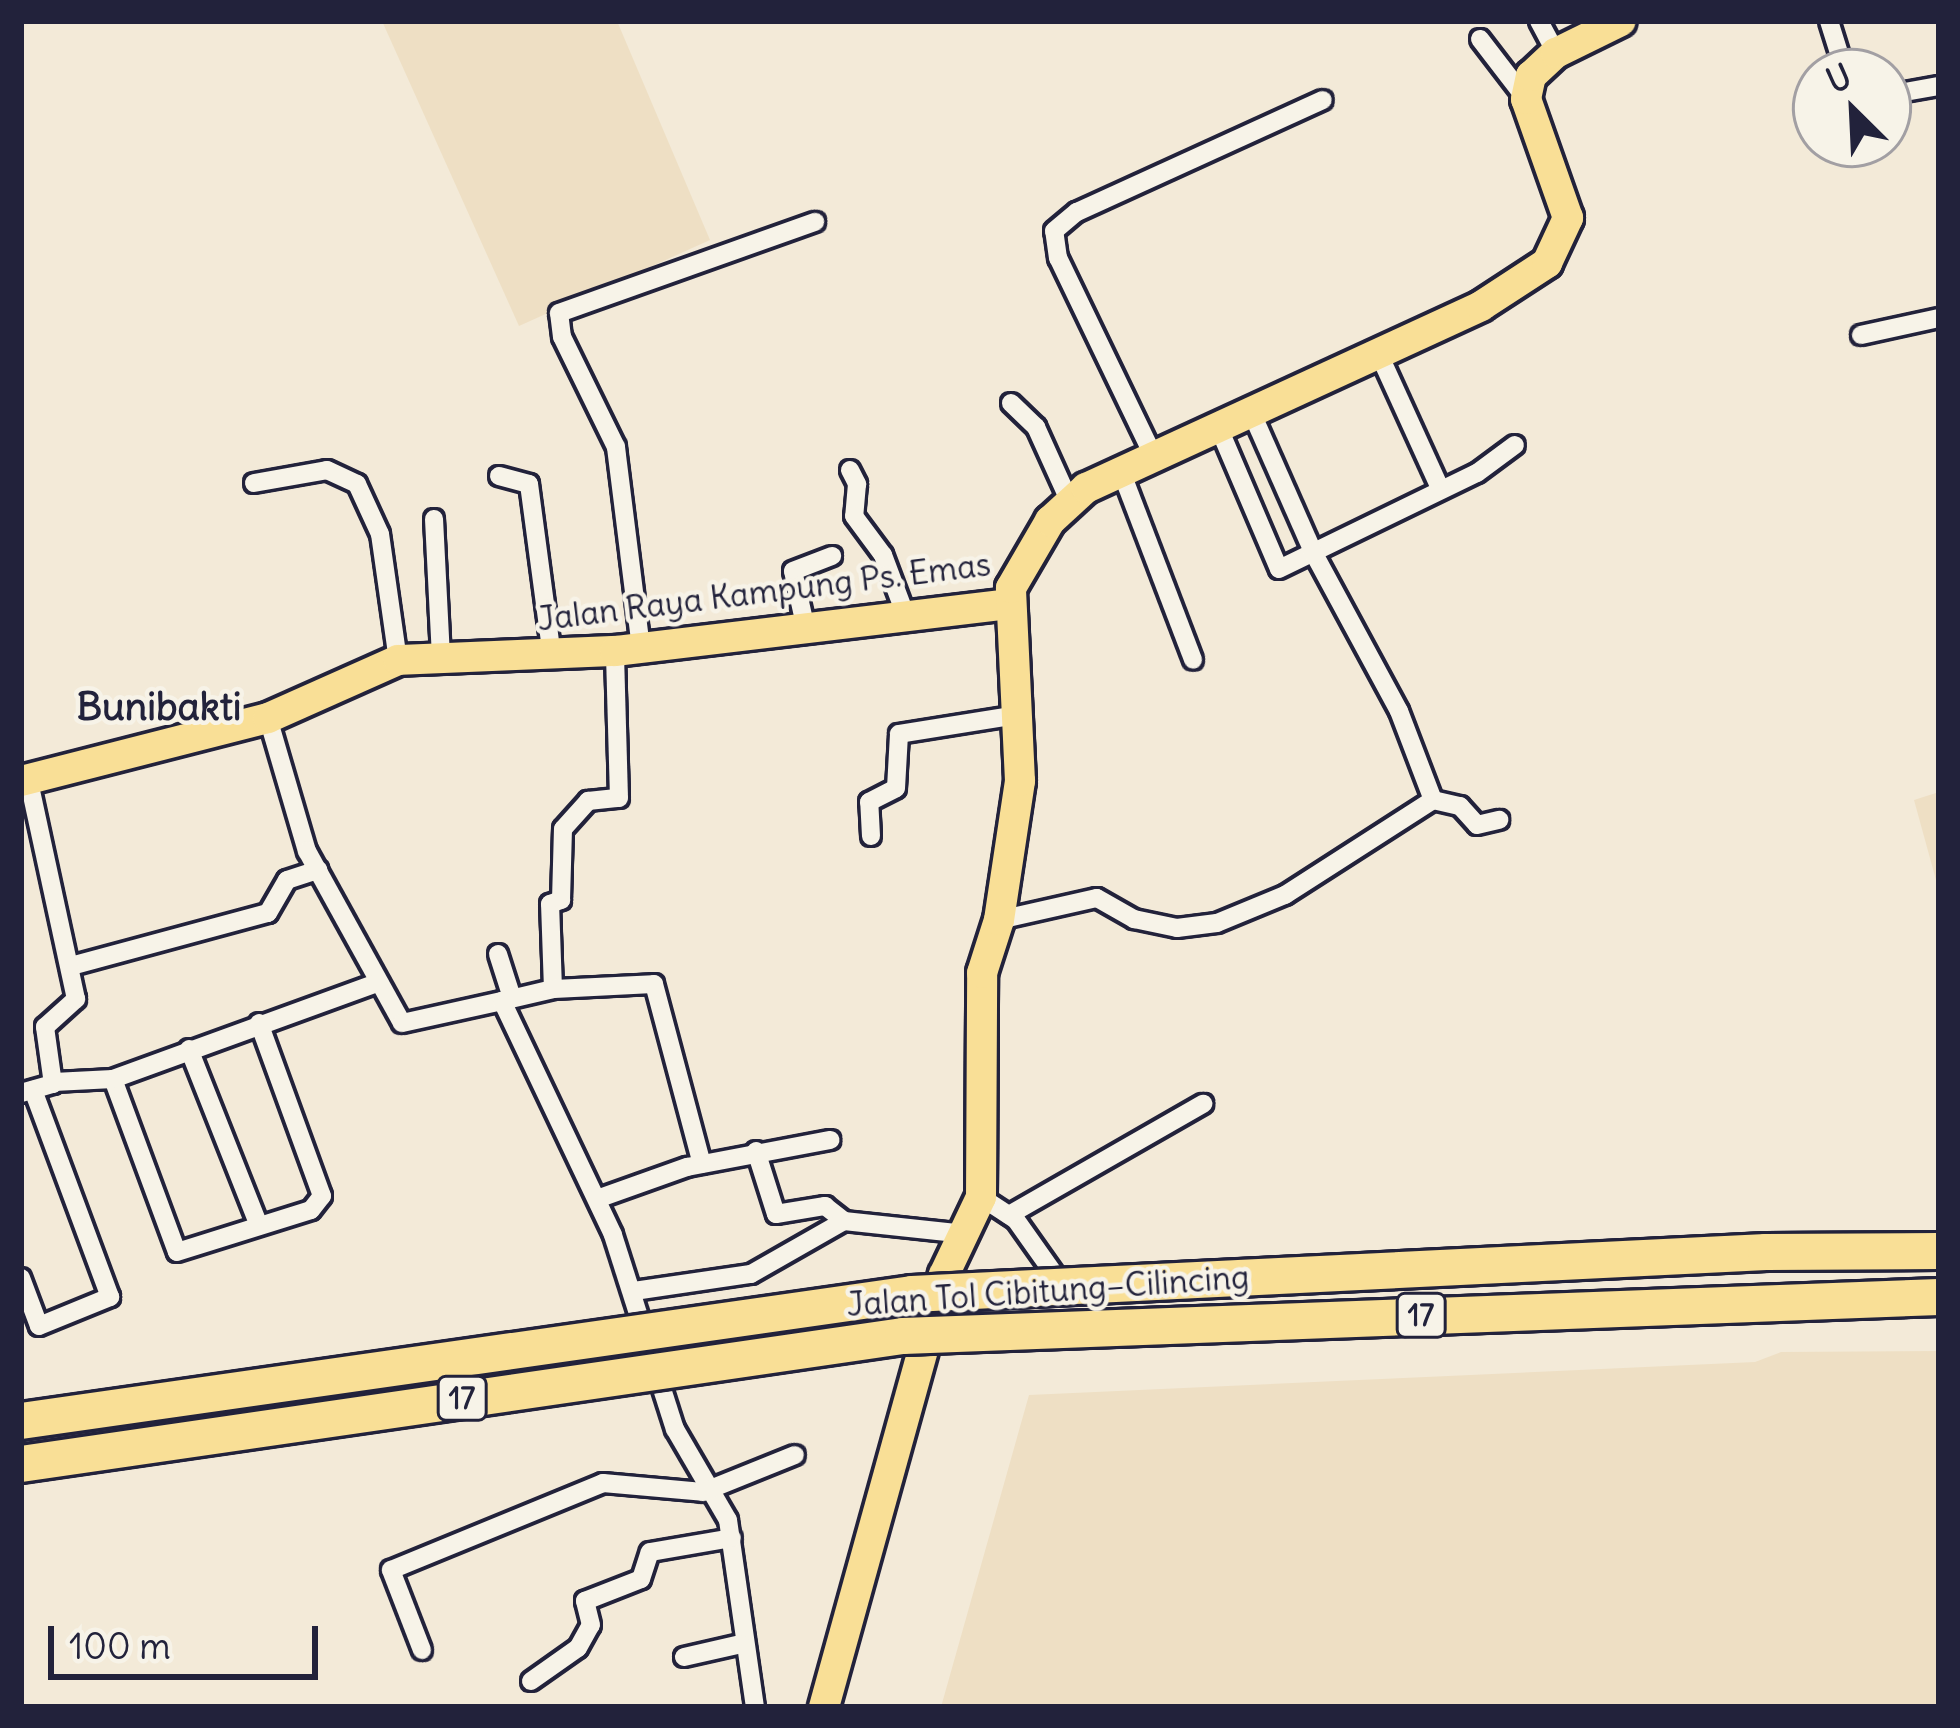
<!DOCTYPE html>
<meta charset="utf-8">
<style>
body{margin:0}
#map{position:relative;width:1960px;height:1728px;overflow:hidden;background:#f3ead8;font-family:Delius,sans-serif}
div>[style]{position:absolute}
.built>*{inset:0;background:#eedfc4}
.roads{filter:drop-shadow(3px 0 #22223b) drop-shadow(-3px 0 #22223b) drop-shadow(0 3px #22223b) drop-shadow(0 -3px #22223b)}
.street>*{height:18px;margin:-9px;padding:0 9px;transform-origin:9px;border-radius:9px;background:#f7f3e8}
.primary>*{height:30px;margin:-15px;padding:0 15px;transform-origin:15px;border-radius:15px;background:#f9df96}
.bridges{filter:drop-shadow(3px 0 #22223b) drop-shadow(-3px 0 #22223b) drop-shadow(0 3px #22223b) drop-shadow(0 -3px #22223b)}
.highway-bridge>*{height:36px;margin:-18px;padding:0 18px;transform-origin:18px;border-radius:18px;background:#f9df96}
span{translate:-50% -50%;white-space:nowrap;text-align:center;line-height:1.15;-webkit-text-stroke:9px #f7f3e8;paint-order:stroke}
.shield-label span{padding:3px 9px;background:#f7f3e8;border:3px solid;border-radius:9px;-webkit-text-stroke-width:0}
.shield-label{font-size:30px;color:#22223b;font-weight:700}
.street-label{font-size:33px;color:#22223b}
.quarter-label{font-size:39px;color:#22223b;font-weight:700}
.frame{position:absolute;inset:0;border:24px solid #22223b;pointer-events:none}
.north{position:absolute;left:1792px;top:48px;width:120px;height:120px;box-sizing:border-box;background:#f7f3e8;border:3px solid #a29fa3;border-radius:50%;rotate:336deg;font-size:33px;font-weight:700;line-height:48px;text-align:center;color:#22223b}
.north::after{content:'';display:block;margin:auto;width:42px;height:54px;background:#22223b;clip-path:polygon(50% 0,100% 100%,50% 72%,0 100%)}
.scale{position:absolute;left:48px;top:1626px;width:270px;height:54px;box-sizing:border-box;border:6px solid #22223b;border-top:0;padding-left:15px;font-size:36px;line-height:42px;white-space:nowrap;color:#22223b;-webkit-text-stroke:9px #f7f3e8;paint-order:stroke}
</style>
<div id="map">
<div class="built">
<div style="clip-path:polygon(382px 21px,617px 21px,710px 240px,519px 326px)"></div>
<div style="clip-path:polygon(1939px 792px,1939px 891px,1914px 800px)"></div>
<div style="clip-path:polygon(1939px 1351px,1939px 1707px,941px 1707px,1029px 1395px,1755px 1362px,1781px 1352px)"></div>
</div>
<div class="roads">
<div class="street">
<div style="left:1539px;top:21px;width:36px;rotate:62deg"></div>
<div style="left:1829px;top:21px;width:53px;rotate:72.6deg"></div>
<div style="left:1480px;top:39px;width:76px;rotate:52.5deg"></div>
<div style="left:1888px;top:95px;width:52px;rotate:-10deg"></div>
<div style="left:1861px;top:335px;width:80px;rotate:-12.3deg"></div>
<div style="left:1378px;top:352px;width:147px;rotate:65.5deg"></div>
<div style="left:1011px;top:403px;width:35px;rotate:44deg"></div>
<div style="left:1036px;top:427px;width:80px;rotate:65.7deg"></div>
<div style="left:1218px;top:426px;width:155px;rotate:66.9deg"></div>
<div style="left:1279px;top:569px;width:220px;rotate:-25.9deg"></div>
<div style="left:1477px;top:473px;width:47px;rotate:-36.4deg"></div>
<div style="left:1153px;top:455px;width:219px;rotate:-115.7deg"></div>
<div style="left:1058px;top:258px;width:27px;rotate:-98deg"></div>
<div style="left:1054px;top:231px;width:30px;rotate:-40deg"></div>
<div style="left:1077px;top:212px;width:270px;rotate:-24.5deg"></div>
<div style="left:850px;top:470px;width:16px;rotate:63deg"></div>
<div style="left:857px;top:484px;width:32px;rotate:95deg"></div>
<div style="left:854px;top:516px;width:49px;rotate:53.4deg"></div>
<div style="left:883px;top:555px;width:60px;rotate:69.4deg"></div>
<div style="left:1121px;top:471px;width:202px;rotate:69.1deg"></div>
<div style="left:499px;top:476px;width:31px;rotate:15deg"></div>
<div style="left:529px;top:484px;width:174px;rotate:82.4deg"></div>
<div style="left:254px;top:483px;width:74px;rotate:-10.1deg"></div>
<div style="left:327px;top:470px;width:33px;rotate:25deg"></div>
<div style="left:357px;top:484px;width:55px;rotate:65.3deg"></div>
<div style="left:380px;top:534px;width:127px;rotate:81.9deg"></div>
<div style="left:434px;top:519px;width:138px;rotate:87.1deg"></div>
<div style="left:806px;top:629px;width:59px;rotate:-102.6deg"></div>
<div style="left:793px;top:571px;width:42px;rotate:-21deg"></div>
<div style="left:641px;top:648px;width:203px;rotate:-97.1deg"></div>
<div style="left:616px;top:447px;width:123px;rotate:-116.1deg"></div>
<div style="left:562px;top:337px;width:24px;rotate:-97deg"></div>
<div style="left:559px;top:313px;width:272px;rotate:-19.6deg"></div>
<div style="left:268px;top:718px;width:139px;rotate:73.7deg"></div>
<div style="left:307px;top:851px;width:196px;rotate:61.1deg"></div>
<div style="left:402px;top:1023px;width:102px;rotate:-12.4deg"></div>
<div style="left:502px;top:1001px;width:259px;rotate:64.6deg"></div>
<div style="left:613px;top:1235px;width:204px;rotate:72.3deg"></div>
<div style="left:675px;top:1429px;width:105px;rotate:59.8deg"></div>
<div style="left:728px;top:1520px;width:189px;rotate:81.8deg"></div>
<div style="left:1433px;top:800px;width:28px;rotate:13deg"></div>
<div style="left:1460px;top:806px;width:25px;rotate:48deg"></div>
<div style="left:1477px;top:825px;width:23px;rotate:-13deg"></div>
<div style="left:871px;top:836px;width:34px;rotate:-93deg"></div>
<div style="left:869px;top:802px;width:30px;rotate:-27deg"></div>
<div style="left:896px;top:788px;width:54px;rotate:-86.8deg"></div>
<div style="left:899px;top:734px;width:121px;rotate:-9.1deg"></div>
<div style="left:999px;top:920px;width:100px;rotate:-12.7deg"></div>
<div style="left:1097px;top:898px;width:43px;rotate:29.6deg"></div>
<div style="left:1134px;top:919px;width:44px;rotate:11.8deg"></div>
<div style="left:1177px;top:928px;width:40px;rotate:-7.1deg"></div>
<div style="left:1217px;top:923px;width:74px;rotate:-22.4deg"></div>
<div style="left:1285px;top:895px;width:176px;rotate:-32.7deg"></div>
<div style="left:1433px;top:800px;width:95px;rotate:-110.9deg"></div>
<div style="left:1399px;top:711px;width:179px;rotate:-118.4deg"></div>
<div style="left:1314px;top:554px;width:156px;rotate:-113.8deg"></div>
<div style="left:498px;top:954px;width:46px;rotate:72.3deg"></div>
<div style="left:71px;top:966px;width:204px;rotate:-15.1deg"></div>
<div style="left:268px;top:913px;width:38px;rotate:-60deg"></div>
<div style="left:287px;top:880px;width:33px;rotate:-18deg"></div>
<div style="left:553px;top:989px;width:85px;rotate:-92deg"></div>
<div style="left:550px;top:904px;width:12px;rotate:-20deg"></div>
<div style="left:561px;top:900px;width:71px;rotate:-88.4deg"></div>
<div style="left:563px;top:829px;width:38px;rotate:-48deg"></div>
<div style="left:588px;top:801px;width:31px;rotate:-6deg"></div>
<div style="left:619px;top:798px;width:147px;rotate:-91.6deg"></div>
<div style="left:502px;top:1001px;width:52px;rotate:-13.2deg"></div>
<div style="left:553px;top:989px;width:101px;rotate:-2.8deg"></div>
<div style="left:654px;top:984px;width:186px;rotate:75.1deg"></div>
<div style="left:189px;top:1049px;width:190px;rotate:68.4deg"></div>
<div style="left:113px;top:1079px;width:184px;rotate:69.7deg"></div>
<div style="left:177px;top:1252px;width:140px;rotate:-17.4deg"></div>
<div style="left:311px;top:1210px;width:18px;rotate:-52deg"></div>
<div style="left:322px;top:1196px;width:184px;rotate:-110deg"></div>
<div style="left:54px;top:1082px;width:59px;rotate:-2.9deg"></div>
<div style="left:113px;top:1079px;width:283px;rotate:-20deg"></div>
<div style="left:21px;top:1093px;width:33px;rotate:-16deg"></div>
<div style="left:53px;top:1084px;width:58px;rotate:-98deg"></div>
<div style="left:45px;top:1027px;width:42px;rotate:-42.1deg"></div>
<div style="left:76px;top:999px;width:223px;rotate:-102.2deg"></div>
<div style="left:756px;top:1151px;width:66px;rotate:72.4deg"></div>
<div style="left:776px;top:1214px;width:50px;rotate:-9.3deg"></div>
<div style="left:825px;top:1206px;width:24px;rotate:38deg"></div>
<div style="left:844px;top:1221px;width:122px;rotate:6.1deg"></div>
<div style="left:981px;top:1197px;width:42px;rotate:33.3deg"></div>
<div style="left:1016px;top:1220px;width:67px;rotate:54.7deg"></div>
<div style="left:597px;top:1199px;width:96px;rotate:-19.6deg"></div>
<div style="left:687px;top:1167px;width:146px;rotate:-10.7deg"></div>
<div style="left:1009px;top:1215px;width:224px;rotate:-29.8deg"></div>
<div style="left:21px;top:1278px;width:51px;rotate:69.4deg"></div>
<div style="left:39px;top:1326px;width:77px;rotate:-22.2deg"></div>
<div style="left:110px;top:1297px;width:221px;rotate:-110.4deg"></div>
<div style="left:634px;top:1291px;width:118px;rotate:-8.3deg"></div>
<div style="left:751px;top:1274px;width:107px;rotate:-29.7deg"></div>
<div style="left:422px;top:1650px;width:86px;rotate:-111.2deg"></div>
<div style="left:391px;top:1570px;width:229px;rotate:-22.3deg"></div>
<div style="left:603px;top:1483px;width:100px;rotate:5.1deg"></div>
<div style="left:703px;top:1492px;width:99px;rotate:-21.9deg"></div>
<div style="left:684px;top:1657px;width:58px;rotate:-12.8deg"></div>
<div style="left:531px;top:1681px;width:57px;rotate:-35.1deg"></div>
<div style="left:578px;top:1648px;width:26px;rotate:-61deg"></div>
<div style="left:591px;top:1625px;width:25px;rotate:-104deg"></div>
<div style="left:585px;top:1601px;width:60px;rotate:-21.4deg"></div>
<div style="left:641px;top:1579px;width:28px;rotate:-72deg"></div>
<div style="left:650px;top:1552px;width:83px;rotate:-9.7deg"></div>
</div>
<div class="primary">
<div style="left:21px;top:781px;width:255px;rotate:-14.3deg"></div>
<div style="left:268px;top:718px;width:142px;rotate:-24deg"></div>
<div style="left:398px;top:660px;width:217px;rotate:-2.4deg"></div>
<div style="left:615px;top:651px;width:396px;rotate:-6.8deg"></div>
<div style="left:824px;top:1707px;width:448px;rotate:-74.5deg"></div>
<div style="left:944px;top:1275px;width:86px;rotate:-64.6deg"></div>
<div style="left:981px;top:1197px;width:224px;rotate:-89.7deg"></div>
<div style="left:982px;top:973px;width:56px;rotate:-72.2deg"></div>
<div style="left:999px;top:920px;width:141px;rotate:-81.4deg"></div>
<div style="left:1020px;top:781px;width:193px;rotate:-92.7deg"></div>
<div style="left:1011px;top:588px;width:78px;rotate:-59.8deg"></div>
<div style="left:1050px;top:521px;width:49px;rotate:-42.5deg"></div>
<div style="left:1086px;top:488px;width:435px;rotate:-24.7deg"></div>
<div style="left:1481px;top:306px;width:79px;rotate:-33.1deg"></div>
<div style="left:1547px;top:263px;width:50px;rotate:-65deg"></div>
<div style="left:1568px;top:218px;width:126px;rotate:-109.4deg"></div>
<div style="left:1526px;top:99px;width:24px;rotate:-78deg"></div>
<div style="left:1531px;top:76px;width:34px;rotate:-43deg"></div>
<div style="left:1556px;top:53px;width:72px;rotate:-26.2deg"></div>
</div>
</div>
<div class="bridges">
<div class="highway-bridge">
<div style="left:21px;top:1421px;width:900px;rotate:-8.11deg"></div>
<div style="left:912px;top:1294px;width:855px;rotate:-2.82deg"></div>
<div style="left:1766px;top:1252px;width:173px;rotate:-0.3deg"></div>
<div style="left:21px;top:1464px;width:891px;rotate:-8.26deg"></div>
<div style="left:903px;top:1336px;width:1037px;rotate:-2.16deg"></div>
</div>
</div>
<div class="shield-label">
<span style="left:1421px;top:1315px">17</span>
<span style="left:462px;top:1398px">17</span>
</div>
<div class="street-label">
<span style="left:764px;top:592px;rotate:-7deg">Jalan Raya Kampung Ps. Emas</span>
<span style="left:1048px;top:1291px;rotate:-4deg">Jalan Tol Cibitung–Cilincing</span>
</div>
<div class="quarter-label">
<span style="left:159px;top:707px">Bunibakti</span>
</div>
<div class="frame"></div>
<div class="north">U</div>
<div class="scale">100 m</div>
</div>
